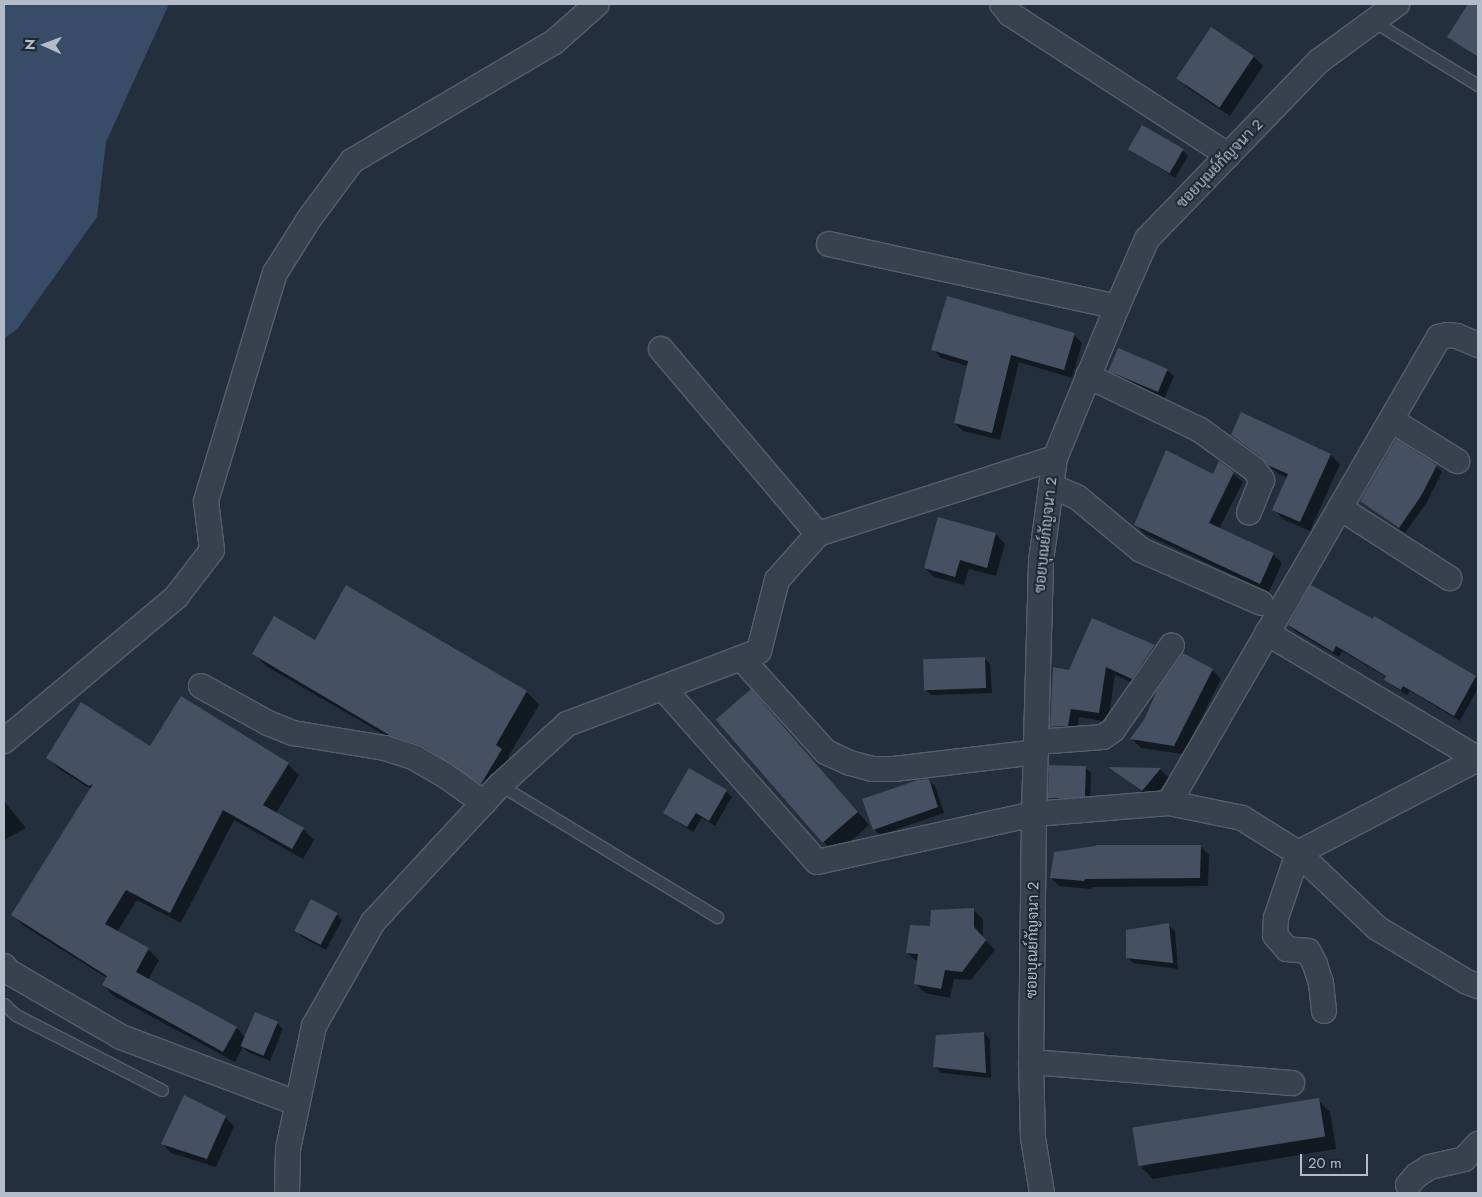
<!DOCTYPE html>
<meta charset="utf-8">
<style>
body{margin:0}
#map{position:relative;width:1482px;height:1197px;overflow:hidden;background:#242f3e;font-family:Jost,Sarabun,sans-serif}
div>[style]{position:absolute}
.water>*{inset:0;background:#394c67}
.shadow>*{inset:0;background:#0007}
.building>*{inset:0;background:#455162;transform-origin:0 0}
.roads{filter:drop-shadow(1px 0 #565f6c) drop-shadow(-1px 0 #565f6c) drop-shadow(0 1px #565f6c) drop-shadow(0 -1px #565f6c)}
.lane>*{height:11px;margin:-5.5px;padding:0 5.5px;transform-origin:5.5px;border-radius:5.5px;background:#38414e}
.street>*{height:24px;margin:-12px;padding:0 12px;transform-origin:12px;border-radius:12px;background:#38414e}
span{translate:-50% -50%;white-space:nowrap;text-align:center;line-height:1.15;-webkit-text-stroke:4px #1d2633;paint-order:stroke}
.street-label{font-size:15px;color:#b4bcc9}
.frame{position:absolute;inset:0;border:5px solid #b4bcc9;pointer-events:none}
.north{position:absolute;left:20px;top:20px;width:50px;height:50px;-webkit-text-stroke:4px #1d2633;paint-order:stroke;rotate:272deg;font-size:14px;font-weight:700;line-height:20px;text-align:center;color:#b4bcc9}
.north::after{content:'';display:block;margin:auto;width:18px;height:22px;background:#b4bcc9;clip-path:polygon(50% 0,100% 100%,50% 72%,0 100%)}
.scale{position:absolute;left:1300px;top:1154px;width:68px;height:22px;box-sizing:border-box;border:2px solid #b4bcc9;border-top:0;padding-left:6px;font-size:15px;line-height:18px;white-space:nowrap;color:#b4bcc9;-webkit-text-stroke:4px #1d2633;paint-order:stroke}
</style>
<div id="map">
<div class="water">
<div style="clip-path:polygon(4px 4px,169px 4px,106px 142px,97px 217px,18px 328px,4px 339px)"></div>
</div>
<div class="shadow">
<div style="clip-path:polygon(1469px 4px,1478px 9px,1478px 58px,1449px 37px)"></div>
<div style="clip-path:polygon(1212px 29px,1254px 57px,1263px 66px,1230px 116px,1188px 88px,1179px 79px)"></div>
<div style="clip-path:polygon(1130px 149px,1182px 150px,1188px 156px,1175px 178px)"></div>
<div style="clip-path:polygon(1074px 335px,1082px 343px,1072px 378px,1019px 362px,1000px 440px,963px 431px,955px 423px,968px 366px,941px 358px,933px 349px)"></div>
<div style="clip-path:polygon(1119px 350px,1168px 371px,1174px 376px,1164px 399px,1116px 377px,1111px 371px)"></div>
<div style="clip-path:polygon(1232px 435px,1331px 455px,1340px 464px,1310px 531px,1283px 519px,1274px 509px,1288px 478px,1279px 474px)"></div>
<div style="clip-path:polygon(1220px 463px,1243px 482px,1219px 529px,1273px 554px,1282px 563px,1269px 592px,1145px 534px,1136px 525px,1213px 476px)"></div>
<div style="clip-path:polygon(1436px 466px,1442px 472px,1427px 502px,1405px 533px,1361px 501px)"></div>
<div style="clip-path:polygon(939px 519px,996px 534px,1005px 544px,996px 576px,969px 569px,964px 585px,934px 577px,925px 568px)"></div>
<div style="clip-path:polygon(347px 586px,527px 692px,539px 705px,508px 757px,513px 762px,494px 796px,405px 747px,266px 666px,254px 654px,315px 641px)"></div>
<div style="clip-path:polygon(1093px 619px,1154px 646px,1163px 655px,1141px 687px,1115px 675px,1108px 722px,1079px 717px,1077px 735px,1061px 736px,1051px 727px,1070px 671px)"></div>
<div style="clip-path:polygon(1289px 625px,1476px 677px,1478px 679px,1478px 688px,1460px 721px,1410px 691px,1407px 695px,1391px 685px,1385px 680px,1386px 677px,1342px 651px,1339px 657px,1295px 631px)"></div>
<div style="clip-path:polygon(984px 658px,990px 664px,992px 693px,931px 695px,925px 689px)"></div>
<div style="clip-path:polygon(1212px 670px,1221px 679px,1183px 754px,1141px 748px,1132px 739px)"></div>
<div style="clip-path:polygon(763px 703px,869px 825px,836px 854px,824px 842px)"></div>
<div style="clip-path:polygon(150px 747px,288px 764px,299px 775px,276px 813px,303px 829px,314px 840px,303px 859px,234px 820px,181px 923px,137px 900px,117px 932px,148px 949px,159px 960px,148px 980px,237px 1028px,246px 1038px,277px 1023px,283px 1029px,270px 1061px,248px 1052px,243px 1047px,235px 1062px,114px 996px,103px 985px,107px 978px,24px 926px,13px 915px,91px 789px,59px 769px,48px 758px)"></div>
<div style="clip-path:polygon(1085px 767px,1091px 773px,1090px 802px,1056px 804px,1050px 798px)"></div>
<div style="clip-path:polygon(1111px 768px,1160px 769px,1169px 778px,1152px 800px)"></div>
<div style="clip-path:polygon(928px 780px,935px 786px,944px 813px,880px 835px,874px 829px)"></div>
<div style="clip-path:polygon(726px 791px,732px 797px,715px 826px,702px 818px,693px 832px,664px 813px)"></div>
<div style="clip-path:polygon(4px 801px,26px 828px,4px 840px)"></div>
<div style="clip-path:polygon(1201px 847px,1209px 855px,1208px 886px,1092px 887px,1092px 889px,1059px 886px,1051px 878px)"></div>
<div style="clip-path:polygon(973px 910px,983px 919px,983px 938px,995px 950px,971px 980px,954px 979px,950px 998px,925px 993px,916px 984px,918px 962px,907px 953px,931px 927px)"></div>
<div style="clip-path:polygon(336px 914px,342px 920px,326px 950px,302px 937px,296px 931px)"></div>
<div style="clip-path:polygon(1169px 925px,1175px 931px,1178px 969px,1133px 963px,1127px 957px)"></div>
<div style="clip-path:polygon(984px 1033px,990px 1039px,991px 1078px,941px 1073px,935px 1067px)"></div>
<div style="clip-path:polygon(1318px 1100px,1330px 1112px,1336px 1149px,1153px 1179px,1141px 1167px)"></div>
<div style="clip-path:polygon(225px 1117px,234px 1126px,216px 1167px,171px 1153px,162px 1143px)"></div>
</div>
<div class="building">
<div style="clip-path:polygon(1468px 4px,1478px 4px,1478px 57px,1447px 37px)"></div>
<div style="left:1211px;top:27px;width:52px;height:62px;rotate:34deg"></div>
<div style="left:1142px;top:125px;width:48px;height:28px;rotate:30deg"></div>
<div style="clip-path:polygon(947px 296px,1075px 333px,1064px 370px,1011px 355px,992px 433px,954px 423px,968px 361px,931px 350px)"></div>
<div style="left:1118px;top:348px;width:54px;height:25px;rotate:23deg"></div>
<div style="clip-path:polygon(1241px 412px,1331px 454px,1300px 522px,1272px 510px,1288px 474px,1268px 465px,1262px 458px,1231px 435px)"></div>
<div style="clip-path:polygon(1396px 439px,1437px 465px,1421px 496px,1399px 528px,1360px 501px)"></div>
<div style="clip-path:polygon(1166px 450px,1213px 474px,1219px 461px,1234px 472px,1209px 523px,1274px 553px,1260px 584px,1134px 525px)"></div>
<div style="clip-path:polygon(938px 517px,996px 533px,987px 568px,960px 560px,955px 577px,924px 568px)"></div>
<div style="clip-path:polygon(346px 585px,527px 691px,496px 745px,502px 749px,481px 784px,422px 746px,391px 736px,252px 654px,274px 616px,315px 640px)"></div>
<div style="clip-path:polygon(1311px 585px,1373px 619px,1374px 616px,1476px 676px,1454px 716px,1403px 686px,1401px 690px,1384px 680px,1386px 676px,1336px 646px,1333px 652px,1288px 625px)"></div>
<div style="clip-path:polygon(1092px 618px,1155px 645px,1132px 679px,1106px 667px,1099px 713px,1071px 709px,1068px 726px,1050px 727px,1053px 667px,1069px 670px)"></div>
<div style="clip-path:polygon(1183px 653px,1213px 669px,1174px 746px,1130px 739px,1144px 720px,1157px 690px)"></div>
<div style="left:985px;top:657px;width:31px;height:62px;rotate:88deg"></div>
<div style="left:751px;top:689px;width:163px;height:47px;rotate:49deg"></div>
<div style="clip-path:polygon(181px 696px,289px 763px,263px 805px,304px 828px,292px 849px,223px 810px,170px 913px,126px 890px,105px 924px,149px 948px,136px 972px,237px 1027px,223px 1052px,102px 985px,107px 976px,11px 915px,93px 784px,89px 786px,46px 758px,81px 702px,150px 746px)"></div>
<div style="left:1049px;top:765px;width:37px;height:33px;rotate:2deg"></div>
<div style="clip-path:polygon(1108px 767px,1161px 768px,1142px 791px)"></div>
<div style="clip-path:polygon(689px 768px,727px 790px,709px 821px,696px 813px,687px 827px,663px 813px)"></div>
<div style="clip-path:polygon(929px 779px,938px 807px,873px 830px,862px 799px,918px 780px)"></div>
<div style="clip-path:polygon(1096px 845px,1201px 845px,1200px 878px,1085px 879px,1084px 881px,1050px 878px,1054px 852px,1095px 846px)"></div>
<div style="left:311px;top:899px;width:30px;height:36px;rotate:28deg"></div>
<div style="clip-path:polygon(974px 908px,974px 927px,986px 940px,962px 972px,945px 970px,941px 989px,914px 984px,918px 954px,906px 953px,910px 925px,930px 926px,931px 910px)"></div>
<div style="clip-path:polygon(1169px 923px,1173px 963px,1126px 958px,1126px 930px)"></div>
<div style="left:255px;top:1012px;width:25px;height:37px;rotate:23deg"></div>
<div style="clip-path:polygon(984px 1032px,986px 1073px,933px 1067px,936px 1035px)"></div>
<div style="clip-path:polygon(184px 1095px,226px 1116px,207px 1159px,161px 1144px)"></div>
<div style="left:1319px;top:1098px;width:39px;height:189px;rotate:81deg"></div>
</div>
<div class="roads">
<div class="lane">
<div style="left:1373px;top:21px;width:123px;rotate:31.4deg"></div>
<div style="left:500px;top:785px;width:254px;rotate:31.3deg"></div>
<div style="left:4px;top:1004px;width:16px;rotate:43deg"></div>
<div style="left:16px;top:1015px;width:164px;rotate:27.2deg"></div>
</div>
<div class="street">
<div style="left:1002px;top:4px;width:13px;rotate:51deg"></div>
<div style="left:1010px;top:14px;width:260px;rotate:32.9deg"></div>
<div style="left:829px;top:244px;width:295px;rotate:12.3deg"></div>
<div style="left:661px;top:349px;width:243px;rotate:49.7deg"></div>
<div style="left:1088px;top:376px;width:124px;rotate:25.7deg"></div>
<div style="left:1200px;top:430px;width:67px;rotate:35.8deg"></div>
<div style="left:1254px;top:469px;width:14px;rotate:54deg"></div>
<div style="left:1262px;top:480px;width:35px;rotate:112deg"></div>
<div style="left:1391px;top:420px;width:78px;rotate:31.8deg"></div>
<div style="left:1051px;top:486px;width:28px;rotate:23deg"></div>
<div style="left:1077px;top:497px;width:83px;rotate:39.6deg"></div>
<div style="left:1141px;top:550px;width:131px;rotate:23.8deg"></div>
<div style="left:1340px;top:508px;width:130px;rotate:32.7deg"></div>
<div style="left:1267px;top:633px;width:246px;rotate:30.8deg"></div>
<div style="left:741px;top:658px;width:127px;rotate:47.9deg"></div>
<div style="left:826px;top:752px;width:26px;rotate:25deg"></div>
<div style="left:850px;top:763px;width:23px;rotate:15deg"></div>
<div style="left:872px;top:769px;width:22px"></div>
<div style="left:894px;top:769px;width:143px;rotate:-6.8deg"></div>
<div style="left:201px;top:686px;width:77px;rotate:28.9deg"></div>
<div style="left:268px;top:723px;width:27px;rotate:22deg"></div>
<div style="left:293px;top:733px;width:93px;rotate:9.3deg"></div>
<div style="left:385px;top:748px;width:32px;rotate:18deg"></div>
<div style="left:415px;top:758px;width:32px;rotate:30deg"></div>
<div style="left:443px;top:774px;width:50px;rotate:35.3deg"></div>
<div style="left:663px;top:688px;width:232px;rotate:48.5deg"></div>
<div style="left:817px;top:862px;width:222px;rotate:-12.5deg"></div>
<div style="left:1034px;top:814px;width:135px;rotate:-4.7deg"></div>
<div style="left:1169px;top:803px;width:75px;rotate:11.6deg"></div>
<div style="left:1242px;top:818px;width:66px;rotate:32deg"></div>
<div style="left:1298px;top:853px;width:109px;rotate:43.5deg"></div>
<div style="left:1377px;top:928px;width:105px;rotate:31deg"></div>
<div style="left:1467px;top:982px;width:12px;rotate:20deg"></div>
<div style="left:4px;top:741px;width:224px;rotate:-39.9deg"></div>
<div style="left:176px;top:597px;width:59px;rotate:-52.5deg"></div>
<div style="left:212px;top:550px;width:49px;rotate:-97deg"></div>
<div style="left:206px;top:501px;width:238px;rotate:-73.2deg"></div>
<div style="left:275px;top:273px;width:64px;rotate:-57.8deg"></div>
<div style="left:309px;top:219px;width:72px;rotate:-53.4deg"></div>
<div style="left:352px;top:161px;width:234px;rotate:-30.5deg"></div>
<div style="left:554px;top:42px;width:57px;rotate:-41.5deg"></div>
<div style="left:1036px;top:742px;width:67px;rotate:-4.3deg"></div>
<div style="left:1103px;top:737px;width:12px;rotate:-35deg"></div>
<div style="left:1113px;top:730px;width:103px;rotate:-55.2deg"></div>
<div style="left:1169px;top:803px;width:539px;rotate:-59.91deg"></div>
<div style="left:1439px;top:337px;width:8px;rotate:-14deg"></div>
<div style="left:1447px;top:335px;width:10px;rotate:6deg"></div>
<div style="left:1457px;top:336px;width:23px;rotate:23deg"></div>
<div style="left:4px;top:966px;width:8px;rotate:50deg"></div>
<div style="left:9px;top:972px;width:129px;rotate:30.1deg"></div>
<div style="left:121px;top:1037px;width:188px;rotate:20.6deg"></div>
<div style="left:1324px;top:1011px;width:28px;rotate:-96deg"></div>
<div style="left:1321px;top:983px;width:20px;rotate:-108deg"></div>
<div style="left:1315px;top:964px;width:15px;rotate:-118deg"></div>
<div style="left:1308px;top:951px;width:21px;rotate:-175deg"></div>
<div style="left:1287px;top:949px;width:18px;rotate:-131deg"></div>
<div style="left:1275px;top:935px;width:17px;rotate:-87deg"></div>
<div style="left:1276px;top:918px;width:69px;rotate:-71.3deg"></div>
<div style="left:1298px;top:853px;width:203px;rotate:-27.6deg"></div>
<div style="left:1031px;top:1062px;width:262px;rotate:4.6deg"></div>
<div style="left:1408px;top:1185px;width:13px;rotate:-48deg"></div>
<div style="left:1417px;top:1175px;width:15px;rotate:-32deg"></div>
<div style="left:1430px;top:1167px;width:35px;rotate:-13deg"></div>
<div style="left:1464px;top:1159px;width:21px;rotate:-47deg"></div>
<div style="left:287px;top:1193px;width:44px;rotate:-88.7deg"></div>
<div style="left:288px;top:1149px;width:126px;rotate:-78.1deg"></div>
<div style="left:314px;top:1026px;width:120px;rotate:-60.4deg"></div>
<div style="left:373px;top:922px;width:187px;rotate:-47.2deg"></div>
<div style="left:500px;top:785px;width:91px;rotate:-42.3deg"></div>
<div style="left:567px;top:724px;width:205px;rotate:-20.8deg"></div>
<div style="left:759px;top:651px;width:73px;rotate:-75.8deg"></div>
<div style="left:777px;top:580px;width:62px;rotate:-48.3deg"></div>
<div style="left:818px;top:534px;width:249px;rotate:-17.8deg"></div>
<div style="left:1042px;top:1193px;width:56px;rotate:-99.3deg"></div>
<div style="left:1033px;top:1138px;width:76px;rotate:-91.5deg"></div>
<div style="left:1031px;top:1062px;width:248px;rotate:-89.3deg"></div>
<div style="left:1034px;top:814px;width:253px;rotate:-88.4deg"></div>
<div style="left:1041px;top:561px;width:104px;rotate:-82.3deg"></div>
<div style="left:1055px;top:458px;width:163px;rotate:-67.7deg"></div>
<div style="left:1117px;top:307px;width:74px;rotate:-66.2deg"></div>
<div style="left:1147px;top:239px;width:248px;rotate:-46deg"></div>
<div style="left:1319px;top:61px;width:97px;rotate:-36.2deg"></div>
</div>
</div>
<div class="street-label">
<span style="left:1220px;top:164px;rotate:-46deg">ซอยบุณย์กัญจนา 2</span>
<span style="left:1046px;top:535px;rotate:-84deg">ซอยบุณย์กัญจนา 2</span>
<span style="left:1033px;top:940px;rotate:-89deg">ซอยบุณย์กัญจนา 2</span>
</div>
<div class="frame"></div>
<div class="north">N</div>
<div class="scale">20 m</div>
</div>
